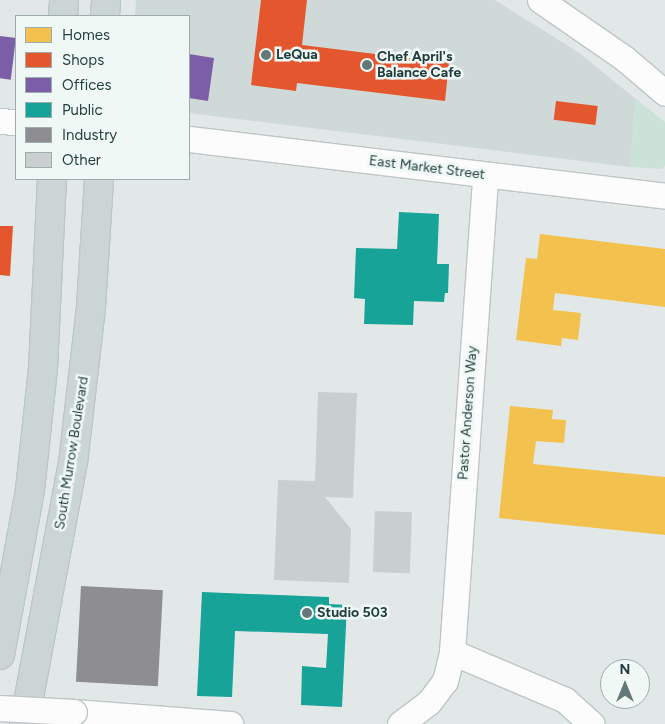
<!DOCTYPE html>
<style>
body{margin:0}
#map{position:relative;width:665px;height:724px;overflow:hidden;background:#e2e8e7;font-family:Figtree,sans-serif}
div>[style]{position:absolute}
.built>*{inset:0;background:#cfdad8}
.green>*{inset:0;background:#cae2d8}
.homes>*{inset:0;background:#f2c14e}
.shops>*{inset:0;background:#e4572e;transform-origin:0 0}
.offices>*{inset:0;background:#7b5ea7;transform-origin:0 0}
.public>*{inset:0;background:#17a398}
.industry>*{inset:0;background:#8d8d92;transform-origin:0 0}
.building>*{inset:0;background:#c9cfce;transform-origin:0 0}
.roads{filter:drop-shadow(1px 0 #bec6c5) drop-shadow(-1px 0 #bec6c5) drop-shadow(0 1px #bec6c5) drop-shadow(0 -1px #bec6c5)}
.secondary>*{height:25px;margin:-12.5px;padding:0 12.5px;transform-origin:12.5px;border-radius:12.5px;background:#fbfcfb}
.primary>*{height:28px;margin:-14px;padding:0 14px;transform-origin:14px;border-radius:14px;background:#ccd5d5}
.bridges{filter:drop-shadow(1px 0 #bec6c5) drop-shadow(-1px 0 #bec6c5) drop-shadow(0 1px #bec6c5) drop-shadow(0 -1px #bec6c5)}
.secondary-bridge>*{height:25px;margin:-12.5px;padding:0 12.5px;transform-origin:12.5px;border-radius:12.5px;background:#fbfcfb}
.dots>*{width:14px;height:14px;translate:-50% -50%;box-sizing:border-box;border:2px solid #f0f8f6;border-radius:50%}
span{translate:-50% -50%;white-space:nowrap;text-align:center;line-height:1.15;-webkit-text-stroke:5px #f0f8f6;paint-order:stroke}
.poi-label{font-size:14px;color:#1f3d3c;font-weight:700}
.left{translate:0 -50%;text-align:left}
.street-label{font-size:14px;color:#1f3d3c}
.legend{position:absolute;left:15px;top:15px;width:175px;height:165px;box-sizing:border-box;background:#f0f8f6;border:1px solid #9cadac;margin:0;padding:6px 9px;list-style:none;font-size:15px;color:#1f3d3c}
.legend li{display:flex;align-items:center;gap:10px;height:25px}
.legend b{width:25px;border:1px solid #9cadac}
.north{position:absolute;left:600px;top:659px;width:50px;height:50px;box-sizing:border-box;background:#f0f8f6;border:1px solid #9cadac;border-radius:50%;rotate:0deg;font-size:14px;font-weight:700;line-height:20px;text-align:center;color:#1f3d3c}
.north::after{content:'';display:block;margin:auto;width:18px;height:22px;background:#637978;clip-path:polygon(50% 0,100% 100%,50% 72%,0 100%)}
</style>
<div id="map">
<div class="built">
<div style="clip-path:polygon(136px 0,495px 0,578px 52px,636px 99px,630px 167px,189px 113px,189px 16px,135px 16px)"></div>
</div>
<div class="green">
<div style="clip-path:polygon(636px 99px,665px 122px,665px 166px,661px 169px,630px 167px)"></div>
</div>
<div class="homes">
<div style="clip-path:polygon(540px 234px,665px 249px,665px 307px,555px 293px,553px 310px,581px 313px,578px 340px,562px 338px,561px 346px,516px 340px,526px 258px,537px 259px)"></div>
<div style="clip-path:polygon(510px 406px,553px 410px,552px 419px,566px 420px,564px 443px,536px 441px,533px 464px,665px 477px,665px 535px,499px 518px)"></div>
</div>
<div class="shops">
<div style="clip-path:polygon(261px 0,307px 0,302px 45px,449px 63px,445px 101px,297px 83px,296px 91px,251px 85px)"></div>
<div style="left:556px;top:101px;width:42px;height:19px;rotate:7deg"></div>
<div style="clip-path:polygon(0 226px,13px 226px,10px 276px,0 275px)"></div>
</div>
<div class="offices">
<div style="left:0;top:36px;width:16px;height:42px;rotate:7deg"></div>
<div style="clip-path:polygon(189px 54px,214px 58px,208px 101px,189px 98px)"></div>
</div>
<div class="public">
<div style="clip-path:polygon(399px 212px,439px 214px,437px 264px,449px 264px,448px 293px,445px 293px,444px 302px,414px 301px,413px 325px,364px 324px,365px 299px,354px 298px,356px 248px,397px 249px)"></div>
<div style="clip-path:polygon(202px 592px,329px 597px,329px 604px,347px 605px,342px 707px,301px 705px,302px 666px,326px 668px,328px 634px,235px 631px,232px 697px,197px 696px)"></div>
</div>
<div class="industry">
<div style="left:81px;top:586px;width:82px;height:96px;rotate:3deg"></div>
</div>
<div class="building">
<div style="clip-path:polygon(318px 392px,357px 393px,353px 498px,325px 497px,351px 529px,349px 583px,274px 580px,278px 480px,315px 481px)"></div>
<div style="left:375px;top:511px;width:37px;height:61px;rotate:2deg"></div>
</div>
<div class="roads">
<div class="secondary">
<div style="left:540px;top:0;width:102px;rotate:34.6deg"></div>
<div style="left:624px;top:58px;width:54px;rotate:40.5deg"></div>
<div style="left:0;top:121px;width:16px;rotate:4deg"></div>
<div style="left:189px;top:139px;width:479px;rotate:6.8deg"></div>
<div style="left:452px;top:652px;width:123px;rotate:23deg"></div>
<div style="left:565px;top:700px;width:36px;rotate:42deg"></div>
<div style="left:74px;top:712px;width:157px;rotate:4.4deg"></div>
<div style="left:400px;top:724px;width:36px;rotate:-37deg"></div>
<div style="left:429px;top:702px;width:26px;rotate:-53deg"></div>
<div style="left:445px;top:681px;width:30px;rotate:-76deg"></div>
<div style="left:452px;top:652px;width:478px;rotate:-86deg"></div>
</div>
<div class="primary">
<div style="left:63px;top:16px;width:16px;rotate:-86deg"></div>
<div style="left:105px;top:16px;width:16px;rotate:-86deg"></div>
<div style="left:0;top:655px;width:168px;rotate:-79.7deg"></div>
<div style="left:30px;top:490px;width:122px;rotate:-83.9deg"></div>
<div style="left:43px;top:369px;width:190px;rotate:-87.3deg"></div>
<div style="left:24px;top:724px;width:266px;rotate:-79.4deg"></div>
<div style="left:73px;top:463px;width:157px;rotate:-83.4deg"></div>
<div style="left:91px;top:307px;width:128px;rotate:-86.4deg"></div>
</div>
</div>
<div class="bridges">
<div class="secondary-bridge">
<div style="left:0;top:708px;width:74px;rotate:3.1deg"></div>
</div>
</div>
<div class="dots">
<div style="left:266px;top:55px;background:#637978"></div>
<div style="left:367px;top:65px;background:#637978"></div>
<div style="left:307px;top:613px;background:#637978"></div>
</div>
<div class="poi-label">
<span class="left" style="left:276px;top:55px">LeQua</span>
<span class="left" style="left:377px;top:65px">Chef April's<br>Balance Cafe</span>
<span class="left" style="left:317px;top:613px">Studio 503</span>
</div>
<div class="street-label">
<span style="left:427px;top:168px;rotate:7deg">East Market Street</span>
<span style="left:468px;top:413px;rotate:-86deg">Pastor Anderson Way</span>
<span style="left:72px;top:453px;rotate:-81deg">South Murrow Boulevard</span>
</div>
<ul class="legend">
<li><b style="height:14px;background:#f2c14e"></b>Homes</li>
<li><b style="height:14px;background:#e4572e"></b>Shops</li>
<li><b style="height:14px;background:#7b5ea7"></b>Offices</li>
<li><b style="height:14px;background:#17a398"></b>Public</li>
<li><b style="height:14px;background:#8d8d92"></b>Industry</li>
<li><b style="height:14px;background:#c9cfce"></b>Other</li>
</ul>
<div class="north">N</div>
</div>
